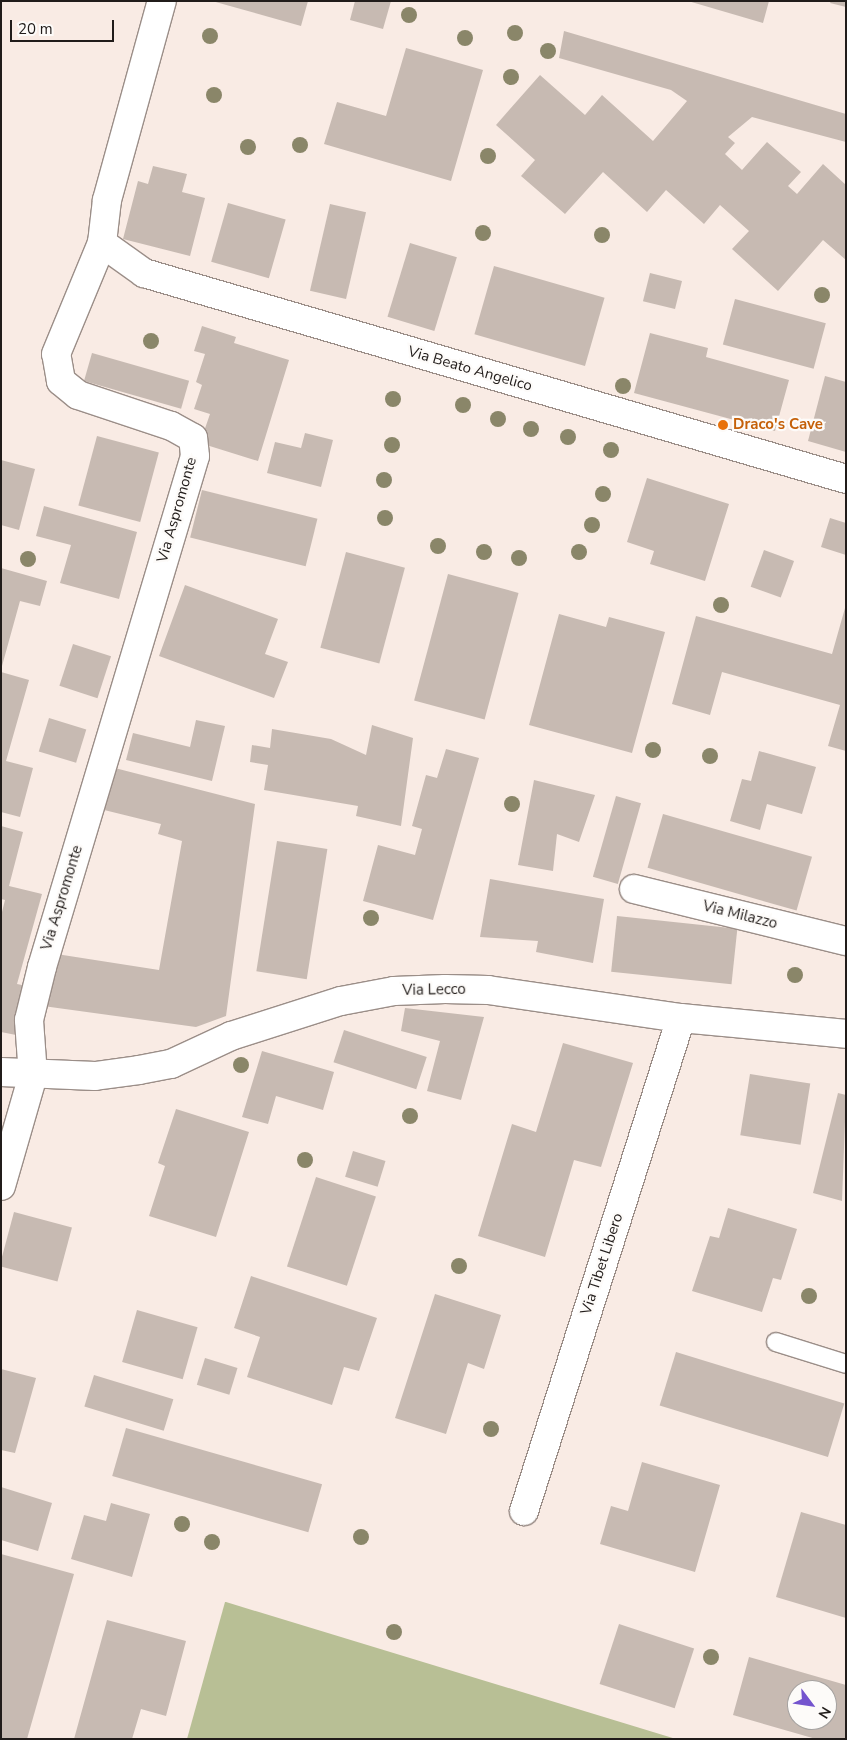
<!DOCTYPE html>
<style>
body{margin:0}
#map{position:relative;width:847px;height:1740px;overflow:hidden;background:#f9ebe4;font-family:"Nunito Sans",sans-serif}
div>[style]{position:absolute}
.green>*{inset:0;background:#b8bf95}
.building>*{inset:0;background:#c7bab2;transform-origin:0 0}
.roads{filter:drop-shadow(1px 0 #9b8e88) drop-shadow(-1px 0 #9b8e88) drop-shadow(0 1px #9b8e88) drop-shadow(0 -1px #9b8e88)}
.service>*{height:18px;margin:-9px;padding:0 9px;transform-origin:9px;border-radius:9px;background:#fff}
.minor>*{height:28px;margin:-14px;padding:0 14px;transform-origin:14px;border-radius:14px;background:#fff}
.tertiary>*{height:28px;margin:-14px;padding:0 14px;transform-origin:14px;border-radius:14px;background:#fff}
.trees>*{width:16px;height:16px;margin:-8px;border-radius:50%;background:#8a8669}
.dots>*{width:14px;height:14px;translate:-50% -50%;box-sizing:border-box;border:2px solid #fdfbf9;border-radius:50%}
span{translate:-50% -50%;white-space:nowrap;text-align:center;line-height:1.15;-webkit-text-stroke:4.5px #fdfbf9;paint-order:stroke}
.street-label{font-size:15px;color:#211c1a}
.food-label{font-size:15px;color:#c56008;font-weight:700}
.left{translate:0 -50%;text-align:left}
.frame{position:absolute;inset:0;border:2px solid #211c1a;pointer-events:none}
.north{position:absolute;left:787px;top:1680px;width:50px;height:50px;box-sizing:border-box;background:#fdfbf9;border:1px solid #a5a2a0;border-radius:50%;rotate:121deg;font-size:14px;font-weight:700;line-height:20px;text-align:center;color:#211c1a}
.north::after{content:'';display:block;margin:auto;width:18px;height:22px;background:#7454ce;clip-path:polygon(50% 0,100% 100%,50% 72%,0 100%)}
.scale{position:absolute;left:10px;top:20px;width:104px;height:22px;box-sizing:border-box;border:2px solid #211c1a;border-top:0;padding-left:6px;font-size:15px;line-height:18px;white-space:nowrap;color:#211c1a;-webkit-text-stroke:4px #fdfbf9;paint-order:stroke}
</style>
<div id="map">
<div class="green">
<div style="clip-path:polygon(225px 1602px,226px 1602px,676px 1739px,187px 1739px)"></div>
</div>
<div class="building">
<div style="clip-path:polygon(212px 1px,308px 1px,301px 26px)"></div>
<div style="clip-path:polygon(355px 1px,391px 1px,383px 29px,350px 20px)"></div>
<div style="clip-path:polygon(688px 1px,769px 1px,763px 23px)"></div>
<div style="clip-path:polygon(831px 1px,846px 1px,846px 7px,830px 3px)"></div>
<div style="clip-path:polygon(564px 31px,846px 114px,846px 142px,752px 117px,728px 137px,735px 143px,725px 154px,742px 170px,767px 142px,801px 172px,788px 186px,797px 194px,823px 164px,846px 185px,846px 260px,823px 240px,778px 291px,732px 249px,749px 231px,720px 205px,704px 224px,666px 190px,647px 212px,603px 172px,565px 214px,521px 176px,535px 160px,496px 125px,540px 75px,585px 115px,602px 95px,653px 141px,687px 101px,671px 90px,559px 58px)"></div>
<div style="clip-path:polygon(406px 48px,483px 70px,451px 181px,324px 144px,337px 102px,386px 116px)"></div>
<div style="clip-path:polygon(153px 166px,187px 174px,182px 192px,205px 198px,190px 256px,123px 239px,138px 181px,148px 184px)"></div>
<div style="left:228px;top:203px;width:60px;height:61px;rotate:16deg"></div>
<div style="left:330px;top:204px;width:37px;height:89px;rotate:13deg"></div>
<div style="left:410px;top:243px;width:49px;height:77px;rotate:17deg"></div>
<div style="left:494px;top:266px;width:115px;height:71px;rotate:16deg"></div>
<div style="left:650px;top:273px;width:33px;height:29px;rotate:14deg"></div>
<div style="left:735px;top:299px;width:94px;height:47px;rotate:15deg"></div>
<div style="clip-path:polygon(202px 326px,236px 337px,234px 343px,289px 360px,258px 461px,200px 443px,210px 414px,194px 409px,202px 385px,196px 382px,205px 354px,194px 351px)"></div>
<div style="clip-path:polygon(650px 333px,708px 348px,706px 357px,789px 380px,775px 431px,634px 393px)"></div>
<div style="left:92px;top:353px;width:101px;height:29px;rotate:16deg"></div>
<div style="clip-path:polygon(825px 376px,846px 382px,846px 452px,808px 441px)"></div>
<div style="clip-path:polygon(305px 433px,333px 440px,321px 487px,267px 473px,275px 442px,301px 448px)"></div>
<div style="left:97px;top:436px;width:64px;height:72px;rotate:15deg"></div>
<div style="clip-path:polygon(1px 460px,35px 469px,19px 530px,1px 525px)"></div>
<div style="clip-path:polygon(647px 478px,729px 504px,705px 581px,650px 564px,654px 551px,627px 542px)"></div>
<div style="left:202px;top:490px;width:119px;height:49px;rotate:14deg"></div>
<div style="clip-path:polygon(44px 506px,137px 532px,119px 599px,60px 583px,71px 545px,36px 536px)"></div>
<div style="clip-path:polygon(830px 518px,846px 523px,846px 555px,821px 547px)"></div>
<div style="left:764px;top:550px;width:32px;height:39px;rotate:20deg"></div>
<div style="left:346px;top:552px;width:61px;height:99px;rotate:15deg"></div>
<div style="clip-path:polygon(1px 568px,47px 581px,40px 606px,20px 601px,2px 666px)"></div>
<div style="left:448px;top:574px;width:73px;height:131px;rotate:15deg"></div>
<div style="clip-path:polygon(185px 585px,278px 619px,265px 654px,288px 662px,274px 698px,159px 656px)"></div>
<div style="clip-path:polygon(845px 608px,846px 751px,828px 746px,840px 705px,722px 672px,710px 715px,672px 704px,696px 616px,832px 654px)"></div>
<div style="clip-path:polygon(559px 614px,606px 627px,609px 617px,665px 632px,632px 753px,529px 725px)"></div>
<div style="left:73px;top:644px;width:40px;height:44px;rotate:18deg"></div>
<div style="clip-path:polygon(1px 672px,29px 680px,6px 761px,33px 768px,20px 817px,1px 812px)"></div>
<div style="left:49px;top:718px;width:39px;height:35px;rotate:17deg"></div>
<div style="clip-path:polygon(196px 720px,225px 726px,212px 781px,126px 760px,133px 733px,190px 747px)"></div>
<div style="clip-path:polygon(372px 725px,413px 738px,401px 826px,356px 816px,358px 806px,264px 790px,268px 765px,250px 762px,252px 745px,270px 748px,272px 729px,331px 739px,366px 755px)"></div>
<div style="clip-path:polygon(446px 749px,479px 758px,433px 920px,363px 901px,378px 845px,415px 855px,422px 829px,412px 826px,426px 775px,437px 778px)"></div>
<div style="clip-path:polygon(759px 751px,816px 767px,802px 814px,767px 804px,760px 830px,730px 821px,742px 779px,751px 781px)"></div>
<div style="clip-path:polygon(107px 766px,255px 804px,226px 1016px,196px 1027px,43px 1006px,50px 953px,159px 970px,182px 841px,158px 834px,161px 824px,96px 808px)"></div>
<div style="clip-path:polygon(534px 780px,595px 795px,579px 842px,557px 834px,553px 871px,518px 865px)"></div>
<div style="left:616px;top:796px;width:26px;height:84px;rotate:16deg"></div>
<div style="left:663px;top:814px;width:155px;height:56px;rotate:16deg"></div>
<div style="clip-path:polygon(1px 826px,23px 832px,9px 886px,42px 894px,17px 984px,27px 986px,16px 1035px,1px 1032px,1px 916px,5px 900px,1px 899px)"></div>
<div style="left:277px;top:841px;width:51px;height:132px;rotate:9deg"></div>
<div style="clip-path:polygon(490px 879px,604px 899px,593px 963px,536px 952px,538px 941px,480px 937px)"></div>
<div style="left:617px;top:916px;width:121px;height:56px;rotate:6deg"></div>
<div style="clip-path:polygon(405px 1008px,484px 1017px,461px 1100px,427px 1091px,440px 1041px,401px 1031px)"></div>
<div style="left:344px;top:1030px;width:87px;height:34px;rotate:18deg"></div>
<div style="clip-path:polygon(563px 1043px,633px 1063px,601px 1167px,574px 1160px,545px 1257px,478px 1236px,512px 1124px,536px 1132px)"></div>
<div style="clip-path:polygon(262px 1051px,334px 1072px,323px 1110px,276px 1096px,268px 1124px,242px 1117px)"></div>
<div style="left:750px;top:1074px;width:61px;height:62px;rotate:9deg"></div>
<div style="clip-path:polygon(838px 1093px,846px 1095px,842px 1201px,813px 1193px)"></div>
<div style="clip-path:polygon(176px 1109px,249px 1132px,216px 1237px,149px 1216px,165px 1166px,158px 1163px)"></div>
<div style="left:353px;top:1151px;width:34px;height:27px;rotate:17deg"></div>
<div style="left:316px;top:1177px;width:63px;height:94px;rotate:18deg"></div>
<div style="clip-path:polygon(728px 1208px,797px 1229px,781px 1280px,773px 1278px,762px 1312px,692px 1291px,710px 1236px,719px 1238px)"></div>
<div style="left:14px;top:1212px;width:60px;height:56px;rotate:15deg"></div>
<div style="clip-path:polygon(251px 1276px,377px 1318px,359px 1371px,344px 1367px,332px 1405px,247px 1377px,260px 1337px,234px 1328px)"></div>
<div style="clip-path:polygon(435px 1294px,501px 1315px,484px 1369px,468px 1363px,446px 1434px,395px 1418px)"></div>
<div style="left:137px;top:1310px;width:63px;height:54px;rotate:16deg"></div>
<div style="left:676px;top:1352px;width:176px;height:56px;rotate:17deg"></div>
<div style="left:205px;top:1358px;width:34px;height:28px;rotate:17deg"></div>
<div style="clip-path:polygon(1px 1369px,36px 1378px,15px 1453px,1px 1450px)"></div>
<div style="left:94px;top:1375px;width:83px;height:33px;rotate:17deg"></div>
<div style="left:126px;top:1428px;width:204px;height:50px;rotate:16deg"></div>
<div style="clip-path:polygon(642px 1462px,720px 1485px,695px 1572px,600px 1544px,611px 1506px,628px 1511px)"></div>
<div style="clip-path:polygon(1px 1487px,52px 1503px,38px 1551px,1px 1540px)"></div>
<div style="clip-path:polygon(111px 1503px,150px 1514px,132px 1577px,71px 1559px,84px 1515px,106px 1521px)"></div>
<div style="clip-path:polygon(801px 1512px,846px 1525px,846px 1618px,776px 1597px)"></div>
<div style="clip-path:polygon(1px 1554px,74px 1574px,27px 1739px,1px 1739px)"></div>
<div style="clip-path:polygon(107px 1620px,186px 1641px,166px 1716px,141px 1709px,132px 1739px,74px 1739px)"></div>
<div style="left:619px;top:1624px;width:79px;height:63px;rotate:18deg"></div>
<div style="clip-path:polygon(evenodd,749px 1657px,846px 1685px,846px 1739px,816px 1739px,733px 1715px,749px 1657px,797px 1690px,827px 1690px,827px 1720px,797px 1720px,797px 1690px)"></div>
</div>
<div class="roads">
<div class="service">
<div style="left:776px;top:1342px;width:73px;rotate:17.4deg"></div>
</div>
<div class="minor">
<div style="left:102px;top:243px;width:52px;rotate:35.5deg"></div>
<div style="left:144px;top:273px;width:732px;rotate:16.35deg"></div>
<div style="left:634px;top:889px;width:218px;rotate:13.8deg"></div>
<div style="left:1px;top:1186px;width:116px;rotate:-73.9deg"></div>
<div style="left:33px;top:1075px;width:55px;rotate:-94.2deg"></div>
<div style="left:29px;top:1020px;width:55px;rotate:-76.2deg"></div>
<div style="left:42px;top:967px;width:533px;rotate:-73.33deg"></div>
<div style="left:195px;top:456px;width:18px;rotate:-96deg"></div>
<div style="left:193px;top:438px;width:25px;rotate:-151deg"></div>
<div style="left:171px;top:426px;width:98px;rotate:-161.6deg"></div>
<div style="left:78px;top:395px;width:22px;rotate:-141deg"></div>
<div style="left:61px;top:381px;width:27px;rotate:-100deg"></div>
<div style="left:56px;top:354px;width:120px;rotate:-67.5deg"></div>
<div style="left:102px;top:243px;width:43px;rotate:-83.4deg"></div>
<div style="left:107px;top:200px;width:206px;rotate:-74.6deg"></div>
<div style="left:524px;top:1511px;width:517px;rotate:-72.34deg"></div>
</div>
<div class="tertiary">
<div style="left:1px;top:1072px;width:94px;rotate:2.4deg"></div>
<div style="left:95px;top:1076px;width:44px;rotate:-7.8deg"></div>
<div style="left:139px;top:1070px;width:33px;rotate:-11deg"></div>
<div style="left:171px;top:1064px;width:66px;rotate:-25deg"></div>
<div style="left:231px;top:1036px;width:115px;rotate:-17.7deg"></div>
<div style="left:341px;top:1001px;width:54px;rotate:-10.7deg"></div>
<div style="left:394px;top:991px;width:51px;rotate:-2.2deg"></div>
<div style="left:445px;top:989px;width:43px;rotate:1.3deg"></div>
<div style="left:488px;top:990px;width:195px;rotate:8.3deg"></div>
<div style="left:681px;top:1018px;width:166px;rotate:5.5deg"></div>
</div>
</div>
<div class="trees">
<div style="left:409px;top:15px"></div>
<div style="left:515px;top:33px"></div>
<div style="left:210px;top:36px"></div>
<div style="left:465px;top:38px"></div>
<div style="left:548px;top:51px"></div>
<div style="left:511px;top:77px"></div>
<div style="left:214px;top:95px"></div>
<div style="left:300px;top:145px"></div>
<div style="left:248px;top:147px"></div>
<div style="left:488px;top:156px"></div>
<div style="left:483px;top:233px"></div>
<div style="left:602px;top:235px"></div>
<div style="left:822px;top:295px"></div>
<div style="left:151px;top:341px"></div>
<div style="left:623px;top:386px"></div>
<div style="left:393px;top:399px"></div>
<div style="left:463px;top:405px"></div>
<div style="left:498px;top:419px"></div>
<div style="left:531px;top:429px"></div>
<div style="left:568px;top:437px"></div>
<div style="left:392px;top:445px"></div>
<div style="left:611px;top:450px"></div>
<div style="left:384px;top:480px"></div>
<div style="left:603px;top:494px"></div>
<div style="left:385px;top:518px"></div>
<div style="left:592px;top:525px"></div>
<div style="left:438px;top:546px"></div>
<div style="left:484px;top:552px"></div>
<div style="left:579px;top:552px"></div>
<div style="left:519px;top:558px"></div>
<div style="left:28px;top:559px"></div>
<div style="left:721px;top:605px"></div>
<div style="left:653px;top:750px"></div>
<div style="left:710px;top:756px"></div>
<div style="left:512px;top:804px"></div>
<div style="left:371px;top:918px"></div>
<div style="left:795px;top:975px"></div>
<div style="left:241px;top:1065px"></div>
<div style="left:410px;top:1116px"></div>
<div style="left:305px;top:1160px"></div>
<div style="left:459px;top:1266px"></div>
<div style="left:809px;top:1296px"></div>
<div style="left:491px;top:1429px"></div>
<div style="left:182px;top:1524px"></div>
<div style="left:361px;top:1537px"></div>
<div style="left:212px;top:1542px"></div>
<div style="left:394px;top:1632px"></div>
<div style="left:711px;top:1657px"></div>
</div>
<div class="dots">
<div style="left:723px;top:425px;background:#e8710a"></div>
</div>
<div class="street-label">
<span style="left:470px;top:369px;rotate:16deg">Via Beato Angelico</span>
<span style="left:177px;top:510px;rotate:-74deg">Via Aspromonte</span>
<span style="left:62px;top:898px;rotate:-73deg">Via Aspromonte</span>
<span style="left:740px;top:915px;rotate:14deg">Via Milazzo</span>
<span style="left:434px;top:990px;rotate:-1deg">Via Lecco</span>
<span style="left:602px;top:1264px;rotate:-72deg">Via Tibet Libero</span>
</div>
<div class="food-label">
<span class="left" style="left:733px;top:425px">Draco's Cave</span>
</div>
<div class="frame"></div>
<div class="north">N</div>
<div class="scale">20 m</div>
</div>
